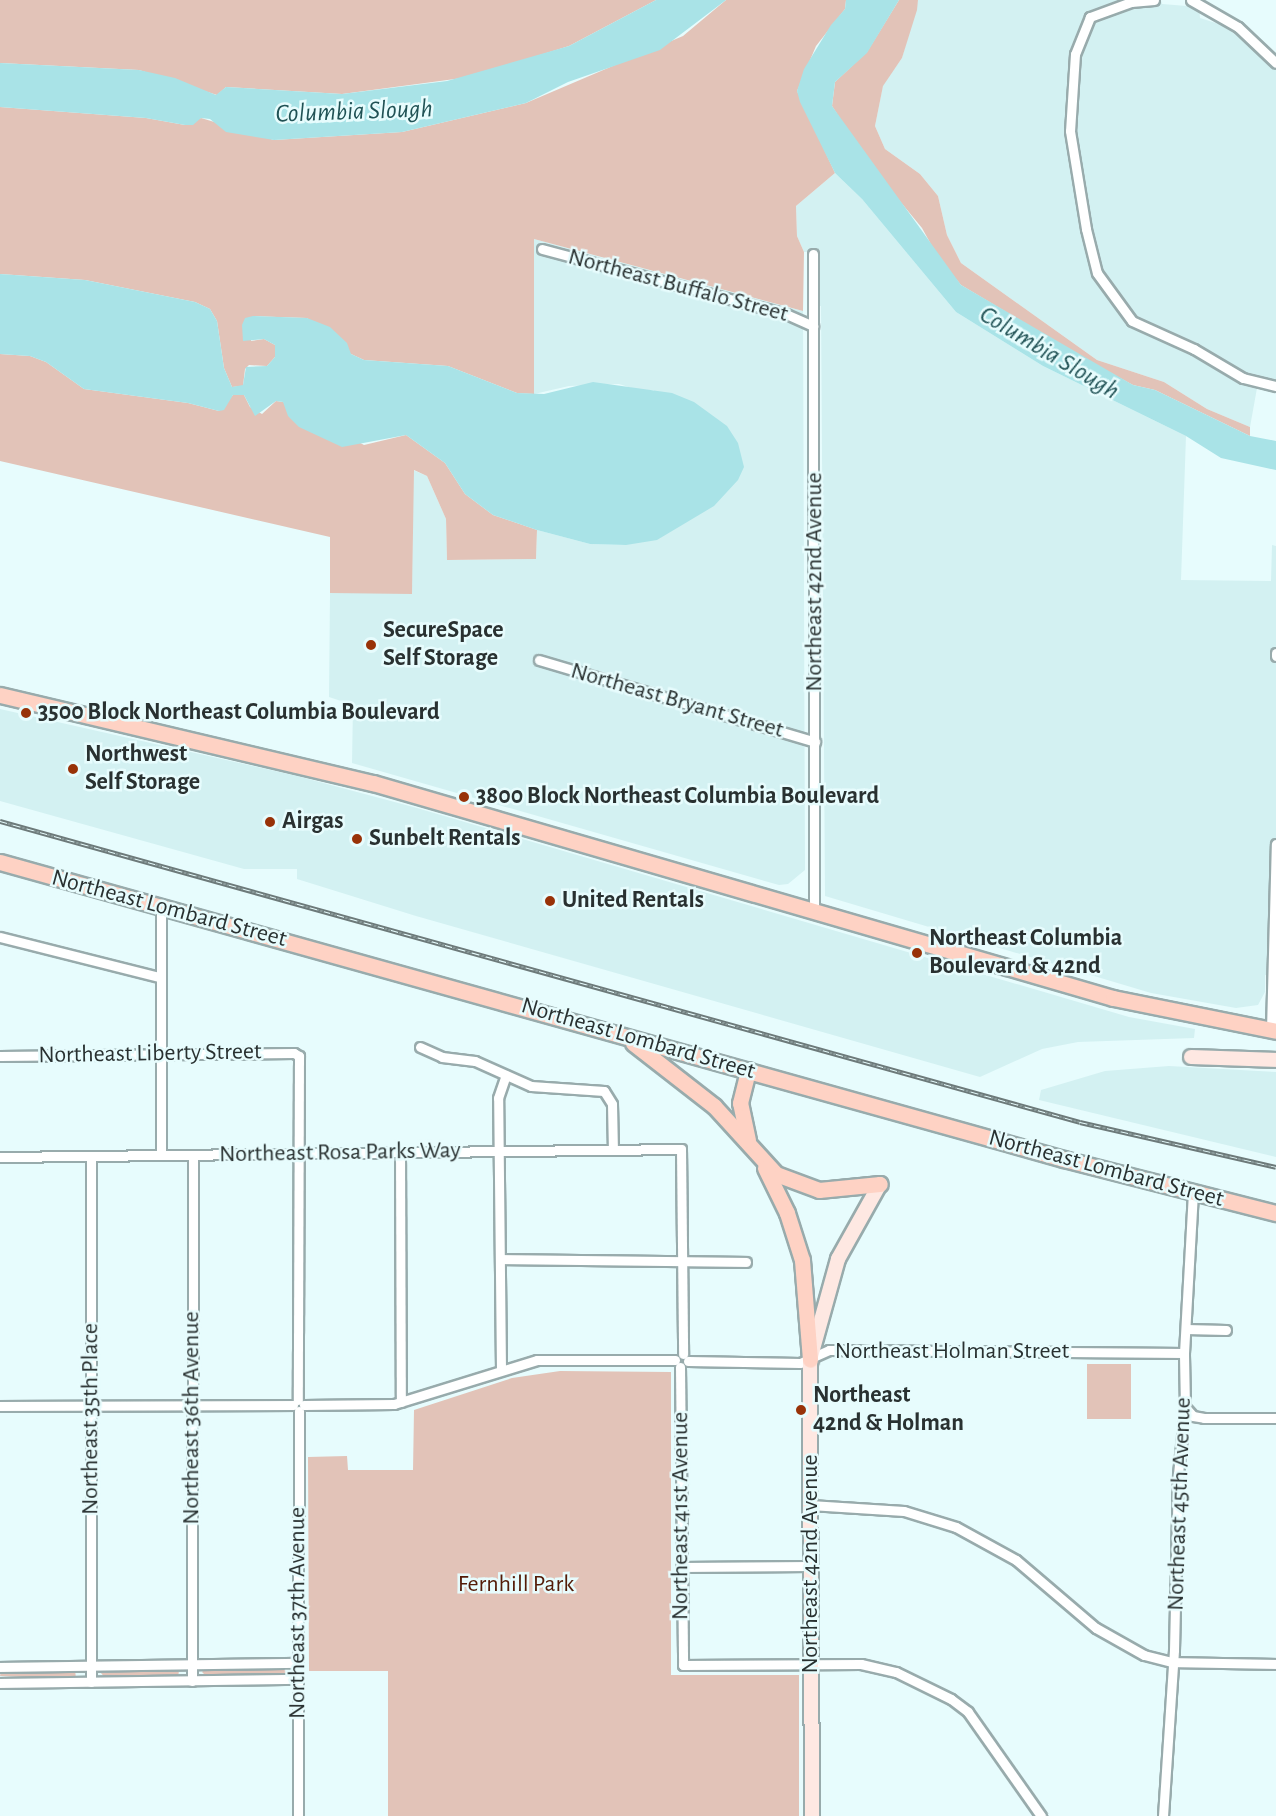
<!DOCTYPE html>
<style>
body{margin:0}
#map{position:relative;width:1276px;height:1816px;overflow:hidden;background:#e7fcfd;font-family:"Alegreya Sans",sans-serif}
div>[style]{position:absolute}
.built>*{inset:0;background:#d3f1f2}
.green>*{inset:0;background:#e2c3b8;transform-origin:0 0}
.water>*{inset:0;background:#a9e3e7}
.roads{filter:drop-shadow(2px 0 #98abac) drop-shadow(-2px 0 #98abac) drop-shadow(0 2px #98abac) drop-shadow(0 -2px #98abac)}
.street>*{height:9px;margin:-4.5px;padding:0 4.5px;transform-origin:4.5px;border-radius:4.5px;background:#fff}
.secondary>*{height:14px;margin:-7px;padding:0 7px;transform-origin:7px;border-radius:7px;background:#fee8e2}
.primary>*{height:15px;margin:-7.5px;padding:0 7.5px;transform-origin:7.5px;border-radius:7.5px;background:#fed2c4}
.rail>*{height:4.5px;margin-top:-2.25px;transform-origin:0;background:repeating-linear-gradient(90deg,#e7fcfd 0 7px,#6d7a7a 0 14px);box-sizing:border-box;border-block:2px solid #6d7a7a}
.dots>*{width:16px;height:16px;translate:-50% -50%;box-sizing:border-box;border:3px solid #e7fcfd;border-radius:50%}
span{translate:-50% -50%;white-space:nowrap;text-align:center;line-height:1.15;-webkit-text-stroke:5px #e7fcfd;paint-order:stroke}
.street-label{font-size:24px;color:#293131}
.poi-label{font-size:24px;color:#293131;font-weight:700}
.left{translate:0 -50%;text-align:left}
.park-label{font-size:24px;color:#531b07}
.water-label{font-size:26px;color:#205255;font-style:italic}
</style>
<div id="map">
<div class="built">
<div style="clip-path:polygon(918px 0,1161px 0,1162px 4px,1199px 7px,1200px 18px,1225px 26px,1276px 68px,1276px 380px,1259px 377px,1250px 427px,1207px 409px,1164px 382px,1097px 360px,961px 263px,947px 235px,938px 196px,920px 174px,885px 149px,875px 126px,883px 85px,902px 58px)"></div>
<div style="clip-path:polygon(835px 173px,862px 199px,956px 312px,1043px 366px,1186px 436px,1181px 580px,1271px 581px,1272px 545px,1276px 546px,1276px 976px,1265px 975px,1265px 992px,1258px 1005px,1236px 1008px,1151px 993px,825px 896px,821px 306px,812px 306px,812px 252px,804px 252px,797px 236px,796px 206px)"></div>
<div style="clip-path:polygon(534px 239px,803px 311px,805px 870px,788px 884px,779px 885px,352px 763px,353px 705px,329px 697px,330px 593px,412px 593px,413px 470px,427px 476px,446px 519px,447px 560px,536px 559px,537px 530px,590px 544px,626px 545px,654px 390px,641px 391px,619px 384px,569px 386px,534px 394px)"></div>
<div style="clip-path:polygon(0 709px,297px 776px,417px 808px,1129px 1017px,1195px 1029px,1194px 1038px,1078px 1042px,1042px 1049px,980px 1077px,416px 916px,297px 879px,297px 869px,244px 869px,0 801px)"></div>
<div style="clip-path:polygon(1169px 1066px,1276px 1072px,1276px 1157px,1039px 1100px,1041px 1090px,1105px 1071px)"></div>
</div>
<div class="green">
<div style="clip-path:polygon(0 0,656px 0,569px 46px,470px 77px,342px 94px,226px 87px,217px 95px,139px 70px,0 63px)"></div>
<div style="clip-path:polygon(726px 0,846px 0,845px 9px,816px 46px,797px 91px,835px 173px,796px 206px,797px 236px,804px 252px,803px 311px,534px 239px,534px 394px,517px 393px,448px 366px,364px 360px,351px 354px,307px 318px,277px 317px,253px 316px,251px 341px,264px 339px,275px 345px,275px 357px,267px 366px,249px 365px,245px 369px,243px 386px,232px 387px,224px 368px,217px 321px,210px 309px,195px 302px,85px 280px,0 274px,0 107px,146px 118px,185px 125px,201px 118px,274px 140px,402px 132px,526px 103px,683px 36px)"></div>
<div style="clip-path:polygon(899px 0,918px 0,917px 10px,902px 58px,883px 86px,875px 126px,885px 149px,920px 174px,938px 196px,947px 235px,961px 263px,1097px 360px,1164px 382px,1207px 409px,1250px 427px,1250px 436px,1155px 390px,1133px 385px,1085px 359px,961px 285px,938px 257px,922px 228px,871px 166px,832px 106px,835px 82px,867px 52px)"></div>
<div style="clip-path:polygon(0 354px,30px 356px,46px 362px,84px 389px,188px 403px,219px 411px,233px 395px,244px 395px,250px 407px,262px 414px,276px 401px,283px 402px,364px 445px,406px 435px,445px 463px,465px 494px,493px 515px,537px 530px,536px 559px,447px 560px,446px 519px,427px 476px,414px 470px,412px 594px,330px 593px,330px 537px,0 461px)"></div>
<div style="left:1087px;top:1364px;width:44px;height:55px"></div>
<div style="clip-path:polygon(560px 1371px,671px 1372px,671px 1675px,799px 1675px,799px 1816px,388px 1816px,388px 1671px,309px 1671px,308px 1457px,347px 1456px,348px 1470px,413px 1470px,414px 1410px,512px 1378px)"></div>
<div style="clip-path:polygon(176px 1667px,179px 1673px,175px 1678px,105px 1678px,101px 1673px)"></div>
<div style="clip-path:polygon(207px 1667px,285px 1668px,287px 1672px,284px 1676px,207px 1677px,202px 1672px)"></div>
<div style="clip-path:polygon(75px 1669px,76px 1679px,0 1676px,1px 1671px)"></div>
</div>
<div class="water">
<div style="clip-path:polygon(656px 0,726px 0,660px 50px,568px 82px,526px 103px,402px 132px,274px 140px,226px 132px,210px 119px,201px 118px,193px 125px,185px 125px,146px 118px,0 107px,0 63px,139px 70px,175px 78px,216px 95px,226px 87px,342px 94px,447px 81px,569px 46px)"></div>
<div style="clip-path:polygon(846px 0,899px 0,867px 53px,835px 82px,832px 106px,961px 285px,1133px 385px,1155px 390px,1250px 436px,1276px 441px,1276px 470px,1221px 458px,1186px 436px,1043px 366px,956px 312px,862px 199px,835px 173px,800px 102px,797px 91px,804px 69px,831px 25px,845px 9px)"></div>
<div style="clip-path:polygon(0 274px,85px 280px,195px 302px,210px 309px,217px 321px,224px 368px,232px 387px,243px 385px,246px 367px,267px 366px,275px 357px,275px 345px,264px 339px,243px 341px,242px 325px,245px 318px,253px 316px,307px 318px,330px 327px,347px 343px,351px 354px,364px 360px,448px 366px,517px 393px,544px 394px,593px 382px,672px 393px,694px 402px,727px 426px,738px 443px,744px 467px,738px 480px,714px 506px,657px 540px,626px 545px,590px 544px,537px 530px,493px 515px,465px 494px,445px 463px,406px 435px,342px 447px,299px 427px,288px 416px,283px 402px,276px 401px,255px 416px,244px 395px,233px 395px,224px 410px,219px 411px,188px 403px,84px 389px,46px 362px,30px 356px,0 354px)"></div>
</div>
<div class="roads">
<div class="street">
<div style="left:1154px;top:0;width:23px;rotate:175deg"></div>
<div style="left:1131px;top:2px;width:44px;rotate:159.9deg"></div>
<div style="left:1090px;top:17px;width:40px;rotate:112deg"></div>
<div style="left:1075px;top:54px;width:77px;rotate:93.7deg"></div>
<div style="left:1070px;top:131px;width:99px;rotate:80.7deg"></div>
<div style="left:1086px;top:229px;width:45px;rotate:76deg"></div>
<div style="left:1097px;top:273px;width:59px;rotate:53.9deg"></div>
<div style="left:1132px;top:321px;width:68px;rotate:24.3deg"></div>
<div style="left:1194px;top:349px;width:57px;rotate:30.6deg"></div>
<div style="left:1243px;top:378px;width:34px;rotate:14deg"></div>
<div style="left:1191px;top:0;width:54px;rotate:29.9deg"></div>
<div style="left:1238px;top:27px;width:52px;rotate:43.5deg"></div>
<div style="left:542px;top:249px;width:253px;rotate:14.9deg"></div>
<div style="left:786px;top:314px;width:30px;rotate:24deg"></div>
<div style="left:813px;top:254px;width:656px;rotate:89.91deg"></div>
<div style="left:1276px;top:653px;width:3px;rotate:90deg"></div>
<div style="left:539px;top:660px;width:288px;rotate:16.5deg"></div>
<div style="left:161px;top:906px;width:249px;rotate:90deg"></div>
<div style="left:0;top:937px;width:164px;rotate:14.1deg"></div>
<div style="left:1271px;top:1030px;width:186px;rotate:-88.5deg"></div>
<div style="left:420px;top:1047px;width:24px;rotate:24deg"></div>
<div style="left:442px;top:1057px;width:33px;rotate:7deg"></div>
<div style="left:475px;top:1061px;width:61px;rotate:24.1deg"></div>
<div style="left:531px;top:1086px;width:73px;rotate:3.9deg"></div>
<div style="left:604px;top:1091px;width:15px;rotate:58deg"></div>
<div style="left:612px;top:1104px;width:46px;rotate:88.8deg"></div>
<div style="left:0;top:1056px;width:294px;rotate:-0.6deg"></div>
<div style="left:294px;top:1053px;width:6px;rotate:31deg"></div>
<div style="left:299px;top:1056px;width:344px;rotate:90.2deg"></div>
<div style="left:400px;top:1152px;width:250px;rotate:89.8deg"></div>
<div style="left:0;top:1157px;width:681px;rotate:-0.67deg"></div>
<div style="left:681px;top:1149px;width:205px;rotate:89.4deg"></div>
<div style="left:500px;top:1259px;width:246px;rotate:0.7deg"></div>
<div style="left:1186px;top:1329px;width:40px;rotate:1.4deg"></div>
<div style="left:688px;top:1361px;width:112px;rotate:1deg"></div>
<div style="left:800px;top:1363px;width:32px;rotate:-24deg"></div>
<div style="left:829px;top:1350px;width:355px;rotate:0.5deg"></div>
<div style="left:680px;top:1367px;width:298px;rotate:89.4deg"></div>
<div style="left:683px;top:1665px;width:178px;rotate:-0.3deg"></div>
<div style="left:861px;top:1664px;width:36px;rotate:13deg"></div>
<div style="left:896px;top:1672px;width:61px;rotate:26.1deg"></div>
<div style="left:951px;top:1699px;width:21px;rotate:37deg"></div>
<div style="left:968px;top:1712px;width:127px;rotate:54.9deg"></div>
<div style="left:501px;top:1369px;width:271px;rotate:-90.6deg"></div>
<div style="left:498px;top:1098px;width:24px;rotate:-71deg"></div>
<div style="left:304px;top:1405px;width:90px;rotate:-0.6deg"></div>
<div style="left:394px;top:1404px;width:150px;rotate:-17.1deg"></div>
<div style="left:537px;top:1360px;width:138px"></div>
<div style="left:0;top:1406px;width:293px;rotate:-0.2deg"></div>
<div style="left:1185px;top:1407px;width:12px;rotate:48deg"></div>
<div style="left:1193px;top:1416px;width:11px;rotate:10deg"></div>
<div style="left:1204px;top:1418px;width:72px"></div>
<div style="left:810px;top:1505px;width:94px;rotate:3.7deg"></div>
<div style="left:904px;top:1511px;width:54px;rotate:17.1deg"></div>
<div style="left:956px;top:1527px;width:68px;rotate:28.8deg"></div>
<div style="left:1016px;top:1560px;width:105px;rotate:40.4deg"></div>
<div style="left:1096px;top:1628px;width:55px;rotate:29.4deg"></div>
<div style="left:1144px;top:1655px;width:29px;rotate:14deg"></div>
<div style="left:1172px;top:1662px;width:104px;rotate:1.1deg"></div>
<div style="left:681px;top:1567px;width:129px;rotate:-0.4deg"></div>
<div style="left:0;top:1667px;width:298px;rotate:-0.8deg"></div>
<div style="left:192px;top:1681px;width:526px;rotate:-89.89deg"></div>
<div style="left:91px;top:1682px;width:526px;rotate:-90deg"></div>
<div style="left:0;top:1683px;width:298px;rotate:-0.8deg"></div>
<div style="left:298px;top:1816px;width:405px;rotate:-89.9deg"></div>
<div style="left:1163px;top:1816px;width:166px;rotate:-86.2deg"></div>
<div style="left:1174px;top:1650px;width:176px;rotate:-88.7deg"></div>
<div style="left:1178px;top:1474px;width:67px;rotate:-84deg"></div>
<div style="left:1185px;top:1407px;width:54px;rotate:-91.1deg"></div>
<div style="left:1184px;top:1353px;width:160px;rotate:-86.8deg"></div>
</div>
<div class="secondary">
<div style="left:1191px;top:1057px;width:85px;rotate:2deg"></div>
<div style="left:812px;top:1816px;width:456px;rotate:-90.3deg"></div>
<div style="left:810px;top:1360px;width:105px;rotate:-74.5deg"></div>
<div style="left:838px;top:1259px;width:86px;rotate:-60.8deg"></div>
</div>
<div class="primary">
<div style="left:0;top:695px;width:383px;rotate:13.3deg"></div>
<div style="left:373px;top:783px;width:771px;rotate:16.2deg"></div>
<div style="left:1113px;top:998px;width:166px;rotate:11.4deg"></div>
<div style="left:0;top:862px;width:1105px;rotate:15.6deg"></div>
<div style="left:1064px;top:1159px;width:219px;rotate:14.3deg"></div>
<div style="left:633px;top:1043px;width:103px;rotate:37.9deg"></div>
<div style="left:714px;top:1106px;width:92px;rotate:47.6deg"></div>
<div style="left:776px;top:1174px;width:46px;rotate:20.4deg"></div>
<div style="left:819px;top:1190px;width:61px;rotate:-5.6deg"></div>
<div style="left:748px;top:1140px;width:38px;rotate:-102deg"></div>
<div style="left:740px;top:1103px;width:34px;rotate:-76deg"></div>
<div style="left:765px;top:1168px;width:50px;rotate:63.9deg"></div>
<div style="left:787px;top:1213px;width:49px;rotate:72.3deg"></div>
<div style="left:802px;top:1260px;width:100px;rotate:85.4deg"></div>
</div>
</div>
<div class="rail">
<div style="left:0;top:821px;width:1121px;rotate:15.57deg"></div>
<div style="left:1080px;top:1122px;width:201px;rotate:12.9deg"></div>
</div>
<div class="dots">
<div style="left:371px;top:645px;background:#983208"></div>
<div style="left:26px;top:713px;background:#983208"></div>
<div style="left:73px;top:769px;background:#983208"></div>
<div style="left:464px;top:797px;background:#983208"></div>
<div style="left:270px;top:822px;background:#983208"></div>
<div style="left:357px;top:839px;background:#983208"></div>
<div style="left:550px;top:901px;background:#983208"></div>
<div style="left:917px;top:953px;background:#983208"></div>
<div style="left:801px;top:1410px;background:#983208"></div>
</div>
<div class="street-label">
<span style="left:678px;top:286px;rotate:15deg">Northeast Buffalo Street</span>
<span style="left:815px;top:582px;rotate:-90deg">Northeast 42nd Avenue</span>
<span style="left:677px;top:701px;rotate:16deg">Northeast Bryant Street</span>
<span style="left:169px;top:909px;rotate:15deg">Northeast Lombard Street</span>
<span style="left:638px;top:1039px;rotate:16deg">Northeast Lombard Street</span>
<span style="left:150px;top:1054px;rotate:-1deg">Northeast Liberty Street</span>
<span style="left:340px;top:1153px;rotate:-1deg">Northeast Rosa Parks Way</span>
<span style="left:1106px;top:1169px;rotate:15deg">Northeast Lombard Street</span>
<span style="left:952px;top:1352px">Northeast Holman Street</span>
<span style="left:192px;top:1418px;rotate:-90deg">Northeast 36th Avenue</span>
<span style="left:91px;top:1419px;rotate:-90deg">Northeast 35th Place</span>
<span style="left:1180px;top:1504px;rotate:-88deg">Northeast 45th Avenue</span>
<span style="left:681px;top:1516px;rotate:-90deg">Northeast 41st Avenue</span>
<span style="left:811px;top:1564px;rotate:-90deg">Northeast 42nd Avenue</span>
<span style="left:298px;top:1613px;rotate:-90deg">Northeast 37th Avenue</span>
</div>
<div class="poi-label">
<span class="left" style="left:383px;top:645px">SecureSpace<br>Self Storage</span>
<span class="left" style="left:38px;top:713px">3500 Block Northeast Columbia Boulevard</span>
<span class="left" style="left:85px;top:769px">Northwest<br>Self Storage</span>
<span class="left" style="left:476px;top:797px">3800 Block Northeast Columbia Boulevard</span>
<span class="left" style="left:282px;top:822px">Airgas</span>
<span class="left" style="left:369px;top:839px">Sunbelt Rentals</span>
<span class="left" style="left:562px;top:901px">United Rentals</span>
<span class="left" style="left:929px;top:953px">Northeast Columbia<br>Boulevard &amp; 42nd</span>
<span class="left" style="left:813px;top:1410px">Northeast<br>42nd &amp; Holman</span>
</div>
<div class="park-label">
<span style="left:516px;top:1585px">Fernhill Park</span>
</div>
<div class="water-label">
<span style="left:354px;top:112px;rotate:-2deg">Columbia Slough</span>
<span style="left:1049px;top:353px;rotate:31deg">Columbia Slough</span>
</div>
</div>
